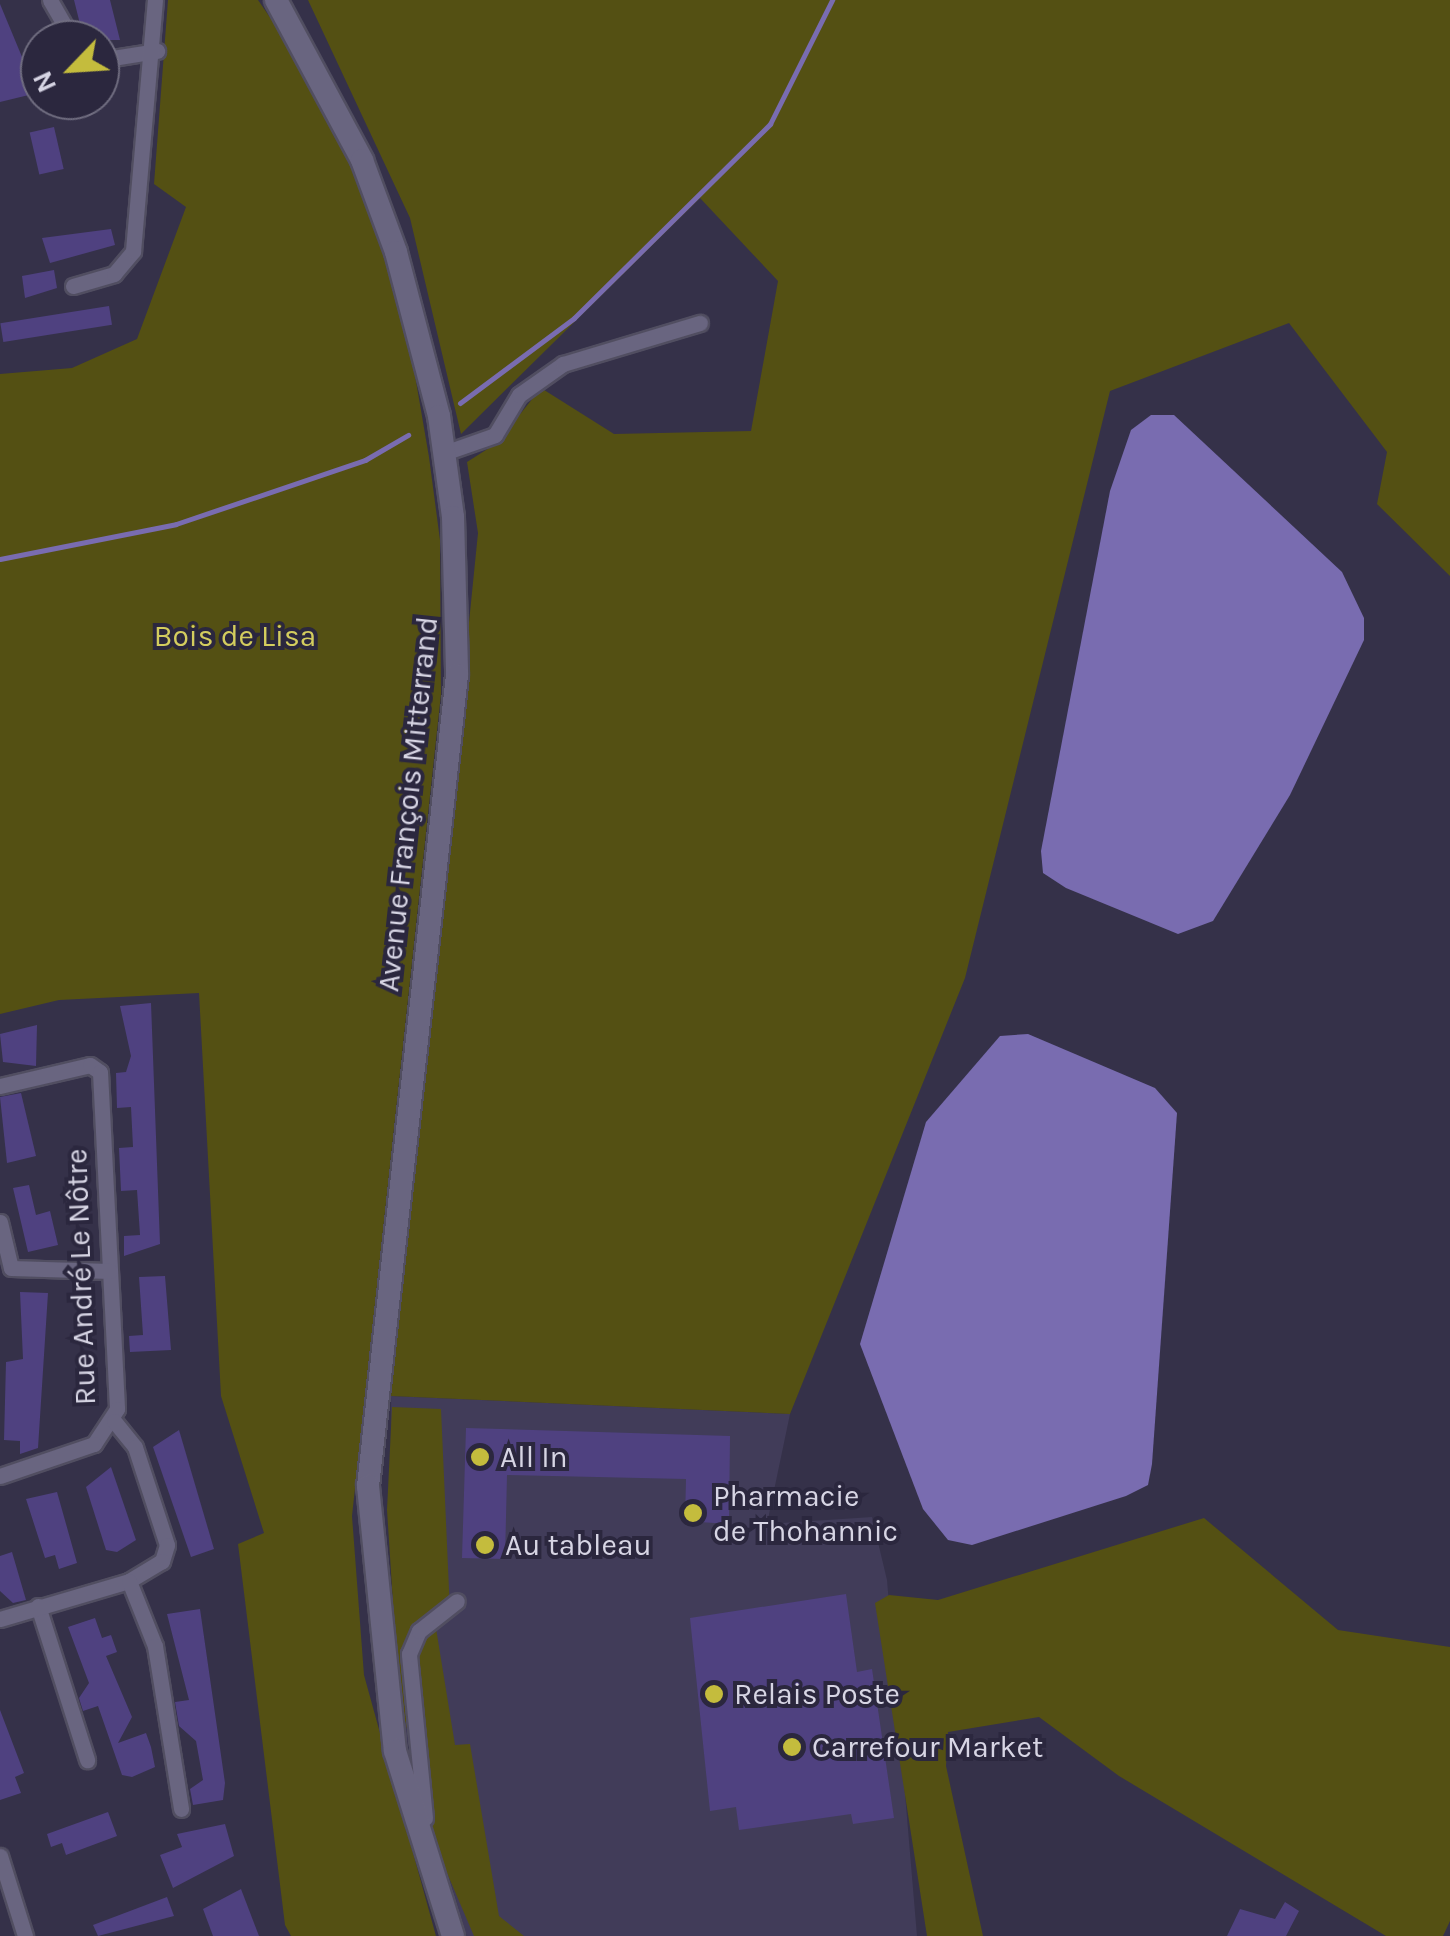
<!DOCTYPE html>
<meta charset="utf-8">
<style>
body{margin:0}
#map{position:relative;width:1450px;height:1936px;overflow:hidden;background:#353149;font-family:Karla,sans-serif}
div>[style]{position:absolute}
.built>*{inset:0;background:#413c59}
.green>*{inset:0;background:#545013}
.water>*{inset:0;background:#796cb0}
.stream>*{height:5px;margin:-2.5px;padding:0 2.5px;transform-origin:2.5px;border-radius:2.5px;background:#796cb0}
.building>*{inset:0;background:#4f4180;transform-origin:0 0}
.roads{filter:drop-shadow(2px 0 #514e61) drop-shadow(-2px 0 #514e61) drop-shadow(0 2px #514e61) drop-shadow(0 -2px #514e61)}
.street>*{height:15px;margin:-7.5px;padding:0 7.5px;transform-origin:7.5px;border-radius:7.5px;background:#696580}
.secondary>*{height:22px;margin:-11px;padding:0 11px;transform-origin:11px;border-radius:11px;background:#696580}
.dots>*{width:28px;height:28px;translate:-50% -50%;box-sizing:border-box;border:5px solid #2b273e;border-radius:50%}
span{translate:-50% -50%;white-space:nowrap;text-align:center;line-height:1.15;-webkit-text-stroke:8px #2b273e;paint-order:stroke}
.park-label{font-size:30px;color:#d4cd5e}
.street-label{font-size:30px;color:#d7d5e4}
.poi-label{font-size:30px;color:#d7d5e4}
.left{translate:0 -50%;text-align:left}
.north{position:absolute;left:20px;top:20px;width:100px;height:100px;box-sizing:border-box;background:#2b273e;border:2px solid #706d80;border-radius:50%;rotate:245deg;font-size:28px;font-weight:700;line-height:40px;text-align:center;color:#d7d5e4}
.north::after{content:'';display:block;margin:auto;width:35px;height:45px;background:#c4bc3d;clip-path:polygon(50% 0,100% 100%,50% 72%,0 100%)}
</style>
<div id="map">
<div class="built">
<div style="clip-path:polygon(391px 1396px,790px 1414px,767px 1524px,872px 1517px,887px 1580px,917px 1936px,467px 1936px,395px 1701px)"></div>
</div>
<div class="green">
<div style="clip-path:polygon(168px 0,258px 0,296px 55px,357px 170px,406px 323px,429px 457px,440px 540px,441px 694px,352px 1516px,364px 1675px,436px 1936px,291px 1936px,285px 1925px,238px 1544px,264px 1533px,221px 1396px,199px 993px,59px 1000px,0 1014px,0 374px,72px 368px,137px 339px,186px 207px,154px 184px)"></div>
<div style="clip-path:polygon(308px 0,1450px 0,1450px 576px,1377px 504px,1387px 452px,1289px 323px,1110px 391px,965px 978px,790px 1414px,391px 1396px,478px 533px,467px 462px,497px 443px,541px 388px,614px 434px,751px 431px,778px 281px,700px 198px,461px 434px,410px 218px)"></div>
<div style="clip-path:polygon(392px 1407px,441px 1409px,450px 1612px,434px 1616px,455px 1745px,470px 1744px,499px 1916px,524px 1936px,474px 1936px,435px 1845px,399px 1696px,387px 1510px)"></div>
<div style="clip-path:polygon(1204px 1518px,1338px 1630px,1450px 1647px,1450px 1921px,1443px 1936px,1386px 1936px,1119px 1776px,1039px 1717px,948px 1732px,946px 1766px,983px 1936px,927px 1936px,875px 1603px,889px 1595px,938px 1600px)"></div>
</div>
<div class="water">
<div style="clip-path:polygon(1151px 415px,1174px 415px,1342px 572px,1364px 618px,1364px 640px,1290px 795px,1213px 921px,1178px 934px,1066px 888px,1043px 873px,1041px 851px,1110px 491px,1131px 430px)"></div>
<div style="clip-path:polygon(1028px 1034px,1155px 1088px,1177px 1113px,1152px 1464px,1148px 1485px,1126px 1496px,972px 1545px,948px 1540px,923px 1509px,860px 1344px,926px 1122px,1000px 1036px)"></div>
</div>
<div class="stream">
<div style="left:460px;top:403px;width:142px;rotate:-36.7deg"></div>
<div style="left:574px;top:318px;width:276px;rotate:-44.7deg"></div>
<div style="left:770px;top:124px;width:139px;rotate:-63.4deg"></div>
<div style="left:0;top:559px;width:179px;rotate:-11.2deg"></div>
<div style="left:176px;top:524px;width:200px;rotate:-18.7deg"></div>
<div style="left:365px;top:460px;width:50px;rotate:-30.2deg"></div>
</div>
<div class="building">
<div style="clip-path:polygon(74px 0,110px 0,120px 40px,84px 40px)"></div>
<div style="clip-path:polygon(0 4px,37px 93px,0 102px)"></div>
<div style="left:54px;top:127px;width:43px;height:25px;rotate:77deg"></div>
<div style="clip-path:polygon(111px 229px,115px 245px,50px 263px,42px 238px)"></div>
<div style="clip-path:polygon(54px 270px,57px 288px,25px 298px,22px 276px)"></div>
<div style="left:109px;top:306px;width:19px;height:110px;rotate:81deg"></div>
<div style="clip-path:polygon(151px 1003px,160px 1244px,124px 1256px,124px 1236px,140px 1235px,137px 1190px,121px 1191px,119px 1148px,133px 1147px,131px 1107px,117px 1108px,116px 1073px,126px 1072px,131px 1056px,120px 1006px)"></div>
<div style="clip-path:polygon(37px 1025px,36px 1066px,3px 1062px,0 1034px)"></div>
<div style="clip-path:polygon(21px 1093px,36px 1156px,7px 1163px,0 1097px)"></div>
<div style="clip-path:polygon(29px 1185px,36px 1215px,50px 1211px,58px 1245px,28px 1252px,13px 1188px)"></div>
<div style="clip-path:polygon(165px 1276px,171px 1350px,130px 1352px,129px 1336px,143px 1335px,139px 1277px)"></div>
<div style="clip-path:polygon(20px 1292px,48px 1293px,38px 1448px,20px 1454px,20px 1441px,4px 1440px,6px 1362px,23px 1359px)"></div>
<div style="clip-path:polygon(466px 1428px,730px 1436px,729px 1524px,685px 1521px,686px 1479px,507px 1475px,505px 1559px,462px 1558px)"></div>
<div style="clip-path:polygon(179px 1430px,214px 1549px,191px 1557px,153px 1447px)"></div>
<div style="clip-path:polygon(111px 1467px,136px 1540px,117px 1552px,106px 1550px,86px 1487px)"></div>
<div style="clip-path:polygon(57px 1492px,77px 1563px,59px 1569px,55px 1555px,45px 1558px,26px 1499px)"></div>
<div style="clip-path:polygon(12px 1552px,26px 1600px,13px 1603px,0 1591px,0 1556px)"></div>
<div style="clip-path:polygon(846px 1594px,857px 1672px,872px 1669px,894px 1818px,853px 1824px,851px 1814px,739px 1830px,736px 1807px,710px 1811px,690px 1618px)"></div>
<div style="clip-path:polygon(200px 1609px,225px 1783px,223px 1800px,193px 1805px,190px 1789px,203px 1780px,196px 1741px,179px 1726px,175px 1702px,189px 1700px,167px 1614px)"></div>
<div style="clip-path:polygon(95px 1618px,102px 1638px,111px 1635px,117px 1652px,106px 1656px,132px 1717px,118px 1743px,146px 1733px,151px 1747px,155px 1767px,132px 1777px,122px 1775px,98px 1706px,83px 1711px,79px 1698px,89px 1683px,68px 1627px)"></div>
<div style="clip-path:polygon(0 1710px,24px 1773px,15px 1777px,21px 1793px,0 1800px)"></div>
<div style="clip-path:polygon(108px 1812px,117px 1836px,66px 1855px,62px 1843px,51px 1847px,47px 1834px)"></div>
<div style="clip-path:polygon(225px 1824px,234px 1856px,173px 1888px,160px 1855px,182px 1847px,177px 1834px)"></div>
<div style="clip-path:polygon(241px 1889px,259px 1936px,213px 1936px,203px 1909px)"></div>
<div style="clip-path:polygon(167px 1897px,174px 1916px,98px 1936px,93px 1925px)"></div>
<div style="clip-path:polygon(1285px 1902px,1299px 1911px,1286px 1936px,1227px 1936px,1240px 1909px,1275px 1919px)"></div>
</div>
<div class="roads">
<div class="street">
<div style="left:50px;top:0;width:46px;rotate:60.1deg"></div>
<div style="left:100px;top:60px;width:58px;rotate:-9deg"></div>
<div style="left:73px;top:286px;width:43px;rotate:-16.3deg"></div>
<div style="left:114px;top:274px;width:30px;rotate:-50deg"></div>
<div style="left:133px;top:251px;width:252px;rotate:-85deg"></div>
<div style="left:444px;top:453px;width:54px;rotate:-19.4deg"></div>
<div style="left:495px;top:435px;width:47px;rotate:-59deg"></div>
<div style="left:519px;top:395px;width:54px;rotate:-35.2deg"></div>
<div style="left:563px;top:364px;width:143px;rotate:-16.7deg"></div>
<div style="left:0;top:1086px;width:92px;rotate:-13.1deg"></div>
<div style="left:90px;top:1065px;width:12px;rotate:35deg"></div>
<div style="left:100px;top:1072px;width:337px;rotate:87.1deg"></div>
<div style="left:117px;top:1409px;width:42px;rotate:123.3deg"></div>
<div style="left:94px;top:1444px;width:99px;rotate:161.2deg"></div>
<div style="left:0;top:1222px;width:47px;rotate:76.6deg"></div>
<div style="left:11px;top:1268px;width:99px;rotate:1.7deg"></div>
<div style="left:114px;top:1421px;width:33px;rotate:51deg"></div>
<div style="left:135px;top:1447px;width:103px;rotate:71.9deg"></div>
<div style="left:167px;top:1545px;width:17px;rotate:107deg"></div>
<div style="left:162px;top:1561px;width:39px;rotate:149deg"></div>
<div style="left:38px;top:1606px;width:162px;rotate:72.3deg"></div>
<div style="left:0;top:1619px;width:134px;rotate:-16.4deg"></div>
<div style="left:129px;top:1581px;width:70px;rotate:68.2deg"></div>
<div style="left:155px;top:1646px;width:165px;rotate:80.9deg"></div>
<div style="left:425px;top:1818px;width:165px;rotate:-95.6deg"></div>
<div style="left:409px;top:1654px;width:25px;rotate:-67deg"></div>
<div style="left:419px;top:1631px;width:48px;rotate:-38.3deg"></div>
<div style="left:0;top:1856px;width:84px;rotate:72.6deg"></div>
</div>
<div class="secondary">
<div style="left:276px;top:0;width:182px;rotate:61.7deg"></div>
<div style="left:362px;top:160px;width:98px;rotate:69.7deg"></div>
<div style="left:396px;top:252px;width:170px;rotate:75.3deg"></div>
<div style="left:439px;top:416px;width:102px;rotate:82.1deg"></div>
<div style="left:453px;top:517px;width:158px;rotate:88.5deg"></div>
<div style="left:457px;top:675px;width:816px;rotate:96.26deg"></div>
<div style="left:368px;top:1486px;width:266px;rotate:84.2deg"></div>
<div style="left:395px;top:1751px;width:194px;rotate:72.6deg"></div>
</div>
</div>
<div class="dots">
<div style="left:480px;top:1457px;background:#c4bc3d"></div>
<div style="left:693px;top:1513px;background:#c4bc3d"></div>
<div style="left:485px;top:1545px;background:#c4bc3d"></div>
<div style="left:714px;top:1694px;background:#c4bc3d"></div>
<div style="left:792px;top:1747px;background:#c4bc3d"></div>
</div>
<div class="park-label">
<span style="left:235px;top:636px">Bois de Lisa</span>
</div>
<div class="street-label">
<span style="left:408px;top:804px;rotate:-84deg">Avenue François Mitterrand</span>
<span style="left:81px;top:1277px;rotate:-92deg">Rue André Le Nôtre</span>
</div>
<div class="poi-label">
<span class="left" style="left:500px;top:1457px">All In</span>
<span class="left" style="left:713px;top:1513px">Pharmacie<br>de Thohannic</span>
<span class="left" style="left:505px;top:1545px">Au tableau</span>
<span class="left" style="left:734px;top:1694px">Relais Poste</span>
<span class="left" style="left:812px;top:1747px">Carrefour Market</span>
</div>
<div class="north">N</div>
</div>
